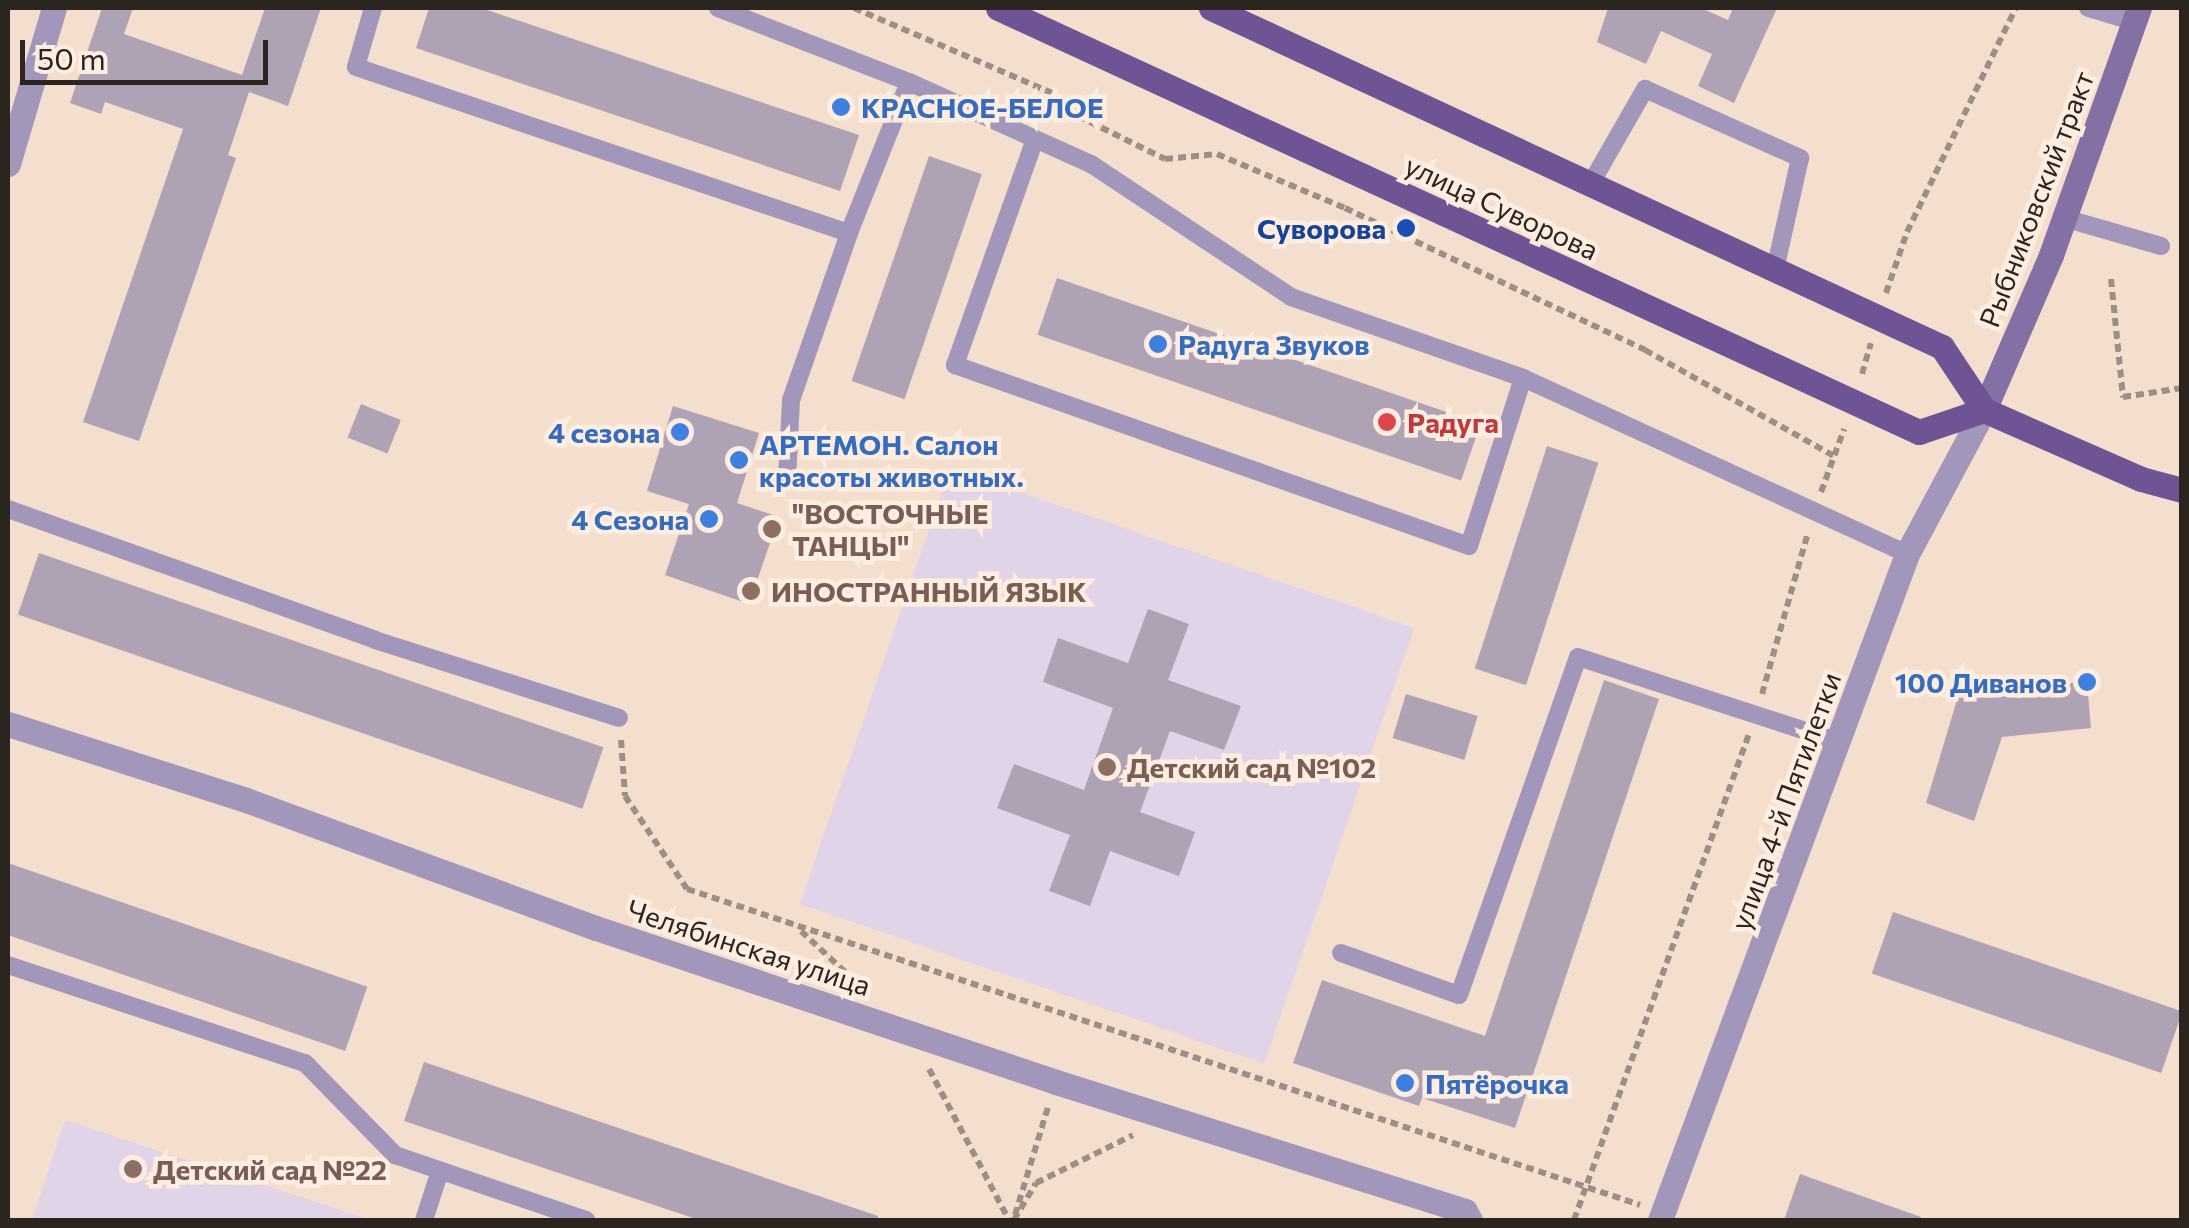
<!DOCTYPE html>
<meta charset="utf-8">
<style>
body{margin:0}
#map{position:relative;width:2189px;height:1228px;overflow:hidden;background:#f4dfcf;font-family:Commissioner,sans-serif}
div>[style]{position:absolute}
.education>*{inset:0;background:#e1d4e8;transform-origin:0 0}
.building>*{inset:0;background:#afa2b5;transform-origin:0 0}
.path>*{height:6px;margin-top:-3px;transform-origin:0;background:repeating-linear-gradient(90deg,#9e8e83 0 8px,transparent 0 13px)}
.service>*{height:18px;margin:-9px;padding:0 9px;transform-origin:9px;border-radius:9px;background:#a396bb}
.pedestrian>*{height:25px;margin:-12.5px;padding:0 12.5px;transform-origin:12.5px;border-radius:12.5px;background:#a396bb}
.minor>*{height:25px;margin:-12.5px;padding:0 12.5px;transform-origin:12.5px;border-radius:12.5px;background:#a396bb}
.tertiary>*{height:25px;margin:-12.5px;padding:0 12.5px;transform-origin:12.5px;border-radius:12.5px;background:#a396bb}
.secondary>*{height:25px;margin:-12.5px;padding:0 12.5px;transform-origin:12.5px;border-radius:12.5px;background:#8470a5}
.primary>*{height:25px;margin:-12.5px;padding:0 12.5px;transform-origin:12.5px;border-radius:12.5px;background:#6e5495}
.dots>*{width:28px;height:28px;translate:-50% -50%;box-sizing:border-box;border:5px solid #feede1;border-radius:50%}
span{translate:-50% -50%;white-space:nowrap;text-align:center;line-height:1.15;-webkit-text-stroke:9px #feede1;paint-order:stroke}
.shop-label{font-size:28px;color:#366cbe;font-weight:700}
.left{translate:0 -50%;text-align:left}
.right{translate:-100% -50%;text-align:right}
.street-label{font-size:28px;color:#2c241e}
.transit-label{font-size:28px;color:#164399;font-weight:700}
.health-label{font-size:28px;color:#be3a42;font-weight:700}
.education-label{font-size:28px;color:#785e54;font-weight:700}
.frame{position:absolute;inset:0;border:10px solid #2c241e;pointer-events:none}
.scale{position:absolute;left:20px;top:40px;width:248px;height:45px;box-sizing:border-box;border:5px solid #2c241e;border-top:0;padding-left:12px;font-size:30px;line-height:35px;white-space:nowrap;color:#2c241e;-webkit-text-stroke:8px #feede1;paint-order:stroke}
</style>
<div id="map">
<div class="education">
<div style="left:950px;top:468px;width:491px;height:461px;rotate:19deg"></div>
<div style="clip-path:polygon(65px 1120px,368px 1219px,368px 1220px,32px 1220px)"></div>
</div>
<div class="building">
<div style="clip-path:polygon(102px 8px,133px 8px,124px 34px,242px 75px,265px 8px,321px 8px,288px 106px,249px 92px,228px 155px,236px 158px,139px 441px,83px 422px,183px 129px,105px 102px,101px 114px,70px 103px)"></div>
<div style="clip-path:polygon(429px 8px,481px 8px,859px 135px,840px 191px,416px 48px)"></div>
<div style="clip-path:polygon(1608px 8px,1701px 8px,1728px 20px,1733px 8px,1777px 8px,1734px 103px,1698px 86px,1712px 54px,1661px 31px,1646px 64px,1597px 42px)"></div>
<div style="left:929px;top:156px;width:56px;height:238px;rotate:19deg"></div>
<div style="left:1057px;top:278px;width:448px;height:60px;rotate:19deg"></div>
<div style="left:361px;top:404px;width:43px;height:36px;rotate:22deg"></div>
<div style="clip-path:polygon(673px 406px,759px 433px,737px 503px,779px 517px,749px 604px,665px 575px,689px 504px,647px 491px)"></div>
<div style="left:1547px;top:446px;width:54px;height:234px;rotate:18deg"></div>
<div style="left:39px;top:553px;width:597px;height:65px;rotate:19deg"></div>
<div style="clip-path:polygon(1148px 609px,1189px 624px,1168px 680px,1241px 706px,1224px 750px,1170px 731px,1140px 812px,1195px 832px,1179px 876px,1110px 851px,1090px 906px,1049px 891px,1070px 835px,997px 808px,1014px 764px,1084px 790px,1113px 708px,1043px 682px,1058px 638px,1128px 663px)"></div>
<div style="clip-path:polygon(1604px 680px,1659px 699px,1515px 1128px,1422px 1098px,1419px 1106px,1293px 1063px,1322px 980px,1485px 1036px)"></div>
<div style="clip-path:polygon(2087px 682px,2091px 728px,2002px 737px,1974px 821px,1926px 803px,1960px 690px)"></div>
<div style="left:1406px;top:694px;width:75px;height:46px;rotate:17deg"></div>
<div style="left:8px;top:863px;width:380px;height:68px;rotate:19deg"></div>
<div style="left:1893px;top:912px;width:306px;height:65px;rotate:19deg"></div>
<div style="clip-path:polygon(424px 1062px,878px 1216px,878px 1220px,699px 1220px,404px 1121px)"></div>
<div style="clip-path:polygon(1800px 1174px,1921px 1217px,1920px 1220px,1784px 1220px)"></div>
</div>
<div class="path">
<div style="left:854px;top:8px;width:215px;rotate:23.2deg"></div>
<div style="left:1052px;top:93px;width:35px;rotate:41deg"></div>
<div style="left:1078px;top:116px;width:97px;rotate:26.3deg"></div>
<div style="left:1165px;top:159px;width:52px;rotate:-5.5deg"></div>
<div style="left:1217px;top:154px;width:139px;rotate:22.9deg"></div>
<div style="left:1345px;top:208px;width:332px;rotate:25.3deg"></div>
<div style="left:1645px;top:350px;width:217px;rotate:29.3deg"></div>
<div style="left:2111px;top:279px;width:119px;rotate:84.2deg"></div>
<div style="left:2123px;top:397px;width:60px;rotate:-8.7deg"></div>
<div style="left:1886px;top:293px;width:65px;rotate:-71deg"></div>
<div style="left:1907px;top:232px;width:249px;rotate:-64.1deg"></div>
<div style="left:1862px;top:374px;width:32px;rotate:-74deg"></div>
<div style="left:1821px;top:492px;width:67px;rotate:-69.9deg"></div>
<div style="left:1762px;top:694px;width:167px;rotate:-74.1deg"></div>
<div style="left:621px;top:740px;width:56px;rotate:85.9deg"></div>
<div style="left:625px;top:796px;width:112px;rotate:56.3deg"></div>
<div style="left:687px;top:889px;width:1004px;rotate:18.34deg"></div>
<div style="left:801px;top:931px;width:78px;rotate:42.9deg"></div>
<div style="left:929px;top:1069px;width:171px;rotate:62.1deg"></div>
<div style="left:1015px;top:1215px;width:113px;rotate:-73deg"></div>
<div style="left:1014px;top:1220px;width:43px;rotate:-59.3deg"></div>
<div style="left:1036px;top:1183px;width:108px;rotate:-26.3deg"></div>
<div style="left:1574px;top:1220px;width:517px;rotate:-70.2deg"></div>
</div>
<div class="service">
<div style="left:373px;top:8px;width:61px;rotate:106.1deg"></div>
<div style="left:356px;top:67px;width:520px;rotate:18.61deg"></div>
<div style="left:849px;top:233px;width:162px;rotate:-68.3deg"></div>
<div style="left:718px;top:8px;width:205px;rotate:21.2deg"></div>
<div style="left:909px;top:82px;width:200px;rotate:24.3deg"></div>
<div style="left:1091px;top:164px;width:240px;rotate:33.6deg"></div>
<div style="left:1291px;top:297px;width:246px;rotate:19.2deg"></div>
<div style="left:1523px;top:378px;width:422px;rotate:24.6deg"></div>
<div style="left:2088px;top:8px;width:49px;rotate:16.6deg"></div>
<div style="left:1035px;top:139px;width:240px;rotate:109.5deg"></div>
<div style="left:955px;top:365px;width:545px;rotate:19.4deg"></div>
<div style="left:1469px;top:546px;width:176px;rotate:-72.2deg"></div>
<div style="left:1590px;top:185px;width:111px;rotate:-60.2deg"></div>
<div style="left:1645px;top:89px;width:170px;rotate:24deg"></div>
<div style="left:1800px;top:158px;width:115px;rotate:102.6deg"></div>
<div style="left:2064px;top:218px;width:101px;rotate:16.1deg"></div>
<div style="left:787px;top:479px;width:79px;rotate:-87.1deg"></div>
<div style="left:791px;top:400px;width:177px;rotate:-70.8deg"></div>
<div style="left:8px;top:509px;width:390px;rotate:19.6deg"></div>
<div style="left:375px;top:640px;width:256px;rotate:17.7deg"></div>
<div style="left:1341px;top:953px;width:125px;rotate:19.6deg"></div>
<div style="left:1459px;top:995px;width:358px;rotate:-70.6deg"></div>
<div style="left:1578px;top:657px;width:275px;rotate:18deg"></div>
<div style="left:8px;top:965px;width:313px;rotate:18.3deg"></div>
<div style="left:305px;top:1063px;width:129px;rotate:45.6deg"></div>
<div style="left:395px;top:1155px;width:202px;rotate:18.8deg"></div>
<div style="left:424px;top:1220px;width:52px;rotate:-71.9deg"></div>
</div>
<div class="pedestrian">
<div style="left:8px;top:724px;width:250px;rotate:17.7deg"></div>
<div style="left:246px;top:800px;width:373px;rotate:20.1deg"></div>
<div style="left:596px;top:928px;width:485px;rotate:18.5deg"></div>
<div style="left:1056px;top:1082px;width:429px;rotate:17.5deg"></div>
<div style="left:1465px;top:1211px;width:10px;rotate:61deg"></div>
</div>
<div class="minor">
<div style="left:8px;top:164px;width:163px;rotate:-73.6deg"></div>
</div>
<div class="tertiary">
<div style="left:1660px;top:1220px;width:710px;rotate:-69.65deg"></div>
<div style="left:1907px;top:554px;width:163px;rotate:-61.9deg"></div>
</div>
<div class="secondary">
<div style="left:1984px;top:410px;width:169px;rotate:-66.6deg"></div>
<div style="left:2051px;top:255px;width:262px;rotate:-70.4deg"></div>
</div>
<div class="primary">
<div style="left:998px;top:8px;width:1014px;rotate:24.72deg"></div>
<div style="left:1919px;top:432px;width:69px;rotate:-18.7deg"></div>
<div style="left:1211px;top:8px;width:806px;rotate:24.88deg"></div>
<div style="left:1942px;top:347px;width:76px;rotate:56.3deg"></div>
<div style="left:1984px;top:410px;width:171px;rotate:23.7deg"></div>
<div style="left:2141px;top:479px;width:42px;rotate:15deg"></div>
</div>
<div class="dots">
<div style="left:841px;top:107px;background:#3f7fe0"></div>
<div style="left:1406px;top:228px;background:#1a4fb4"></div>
<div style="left:1158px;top:344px;background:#3f7fe0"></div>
<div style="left:1387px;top:422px;background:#e0444e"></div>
<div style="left:680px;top:432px;background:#3f7fe0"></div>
<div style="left:739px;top:460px;background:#3f7fe0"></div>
<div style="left:709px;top:519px;background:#3f7fe0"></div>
<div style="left:772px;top:529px;background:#8d6e63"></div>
<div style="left:751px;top:591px;background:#8d6e63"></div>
<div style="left:2087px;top:682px;background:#3f7fe0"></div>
<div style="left:1107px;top:767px;background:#8d6e63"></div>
<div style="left:1405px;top:1083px;background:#3f7fe0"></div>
<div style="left:133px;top:1169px;background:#8d6e63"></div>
</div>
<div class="shop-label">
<span class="left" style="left:861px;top:107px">КРАСНОЕ-БЕЛОЕ</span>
<span class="left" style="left:1178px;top:344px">Радуга Звуков</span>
<span class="right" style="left:660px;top:432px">4 сезона</span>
<span class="left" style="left:759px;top:460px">АРТЕМОН. Салон<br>красоты животных.</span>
<span class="right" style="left:689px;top:519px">4 Сезона</span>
<span class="right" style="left:2067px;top:682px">100 Диванов</span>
<span class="left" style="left:1425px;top:1083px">Пятёрочка</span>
</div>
<div class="street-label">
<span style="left:2036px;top:199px;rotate:-69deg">Рыбниковский тракт</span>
<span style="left:1502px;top:207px;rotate:25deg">улица Суворова</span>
<span style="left:1785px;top:801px;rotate:-70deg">улица 4-й Пятилетки</span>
<span style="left:749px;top:947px;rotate:18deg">Челябинская улица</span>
</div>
<div class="transit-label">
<span class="right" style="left:1386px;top:228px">Суворова</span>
</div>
<div class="health-label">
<span class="left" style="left:1407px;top:422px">Радуга</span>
</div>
<div class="education-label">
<span class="left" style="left:792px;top:529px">"ВОСТОЧНЫЕ<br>ТАНЦЫ"</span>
<span class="left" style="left:771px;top:591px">ИНОСТРАННЫЙ ЯЗЫК</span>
<span class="left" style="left:1127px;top:767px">Детский сад №102</span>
<span class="left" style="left:153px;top:1169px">Детский сад №22</span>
</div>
<div class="frame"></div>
<div class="scale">50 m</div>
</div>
